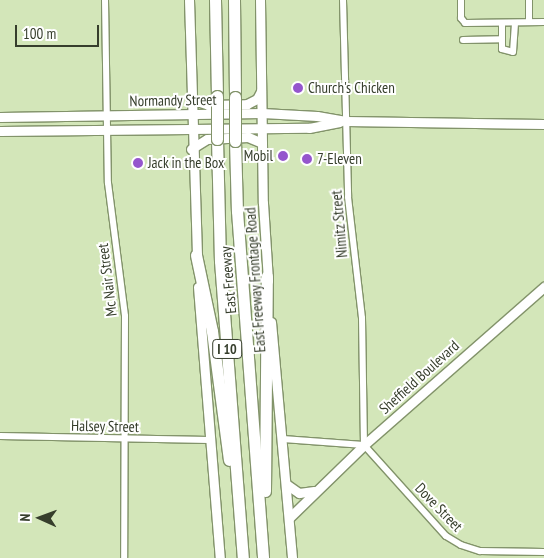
<!DOCTYPE html>
<style>
body{margin:0}
#map{position:relative;width:544px;height:558px;overflow:hidden;background:#d3e6b9;font-family:"PT Sans Narrow",sans-serif}
div>[style]{position:absolute}
.roads{filter:drop-shadow(1px 0 #82936a) drop-shadow(-1px 0 #82936a) drop-shadow(0 1px #82936a) drop-shadow(0 -1px #82936a)}
.street>*{height:6px;margin:-3px;padding:0 3px;transform-origin:3px;border-radius:3px;background:#fff}
.secondary>*{height:9px;margin:-4.5px;padding:0 4.5px;transform-origin:4.5px;border-radius:4.5px;background:#fff}
.highway>*{height:11px;margin:-5.5px;padding:0 5.5px;transform-origin:5.5px;border-radius:5.5px;background:#fff}
.bridges{filter:drop-shadow(1px 0 #82936a) drop-shadow(-1px 0 #82936a) drop-shadow(0 1px #82936a) drop-shadow(0 -1px #82936a)}
.highway-bridge>*{height:11px;margin:-5.5px;padding:0 5.5px;transform-origin:5.5px;border-radius:5.5px;background:#fff}
.dots>*{width:14px;height:14px;translate:-50% -50%;box-sizing:border-box;border:2px solid #fff;border-radius:50%}
span{translate:-50% -50%;white-space:nowrap;text-align:center;line-height:1.15;-webkit-text-stroke:4px #fff;paint-order:stroke}
.shield-label span{padding:1px 4px;background:#fff;border:1px solid;border-radius:4px;-webkit-text-stroke-width:0}
.shield-label{font-size:14px;color:#363e2c;font-weight:700}
.poi-label{font-size:15px;color:#363e2c}
.left{translate:0 -50%;text-align:left}
.right{translate:-100% -50%;text-align:right}
.street-label{font-size:15px;color:#363e2c}
.north{position:absolute;left:15px;top:493px;width:50px;height:50px;-webkit-text-stroke:4px #fff;paint-order:stroke;rotate:272deg;font-size:14px;font-weight:700;line-height:20px;text-align:center;color:#363e2c}
.north::after{content:'';display:block;margin:auto;width:18px;height:22px;background:#363e2c;clip-path:polygon(50% 0,100% 100%,50% 72%,0 100%)}
.scale{position:absolute;left:15px;top:25px;width:84px;height:22px;box-sizing:border-box;border:2px solid #363e2c;border-top:0;padding-left:6px;font-size:15px;line-height:18px;white-space:nowrap;color:#363e2c;-webkit-text-stroke:4px #fff;paint-order:stroke}
</style>
<div id="map">
<div class="roads">
<div class="street">
<div style="left:105px;top:0;width:183px;rotate:89.1deg"></div>
<div style="left:108px;top:183px;width:134px;rotate:82.7deg"></div>
<div style="left:125px;top:316px;width:242px;rotate:90.2deg"></div>
<div style="left:343px;top:0;width:197px;rotate:88.5deg"></div>
<div style="left:348px;top:197px;width:122px;rotate:83.4deg"></div>
<div style="left:362px;top:318px;width:127px;rotate:89.1deg"></div>
<div style="left:461px;top:0;width:18px;rotate:90deg"></div>
<div style="left:461px;top:18px;width:6px;rotate:51deg"></div>
<div style="left:465px;top:23px;width:79px;rotate:-0.7deg"></div>
<div style="left:529px;top:0;width:22px;rotate:90deg"></div>
<div style="left:502px;top:23px;width:26px;rotate:90deg"></div>
<div style="left:502px;top:49px;width:11px;rotate:15deg"></div>
<div style="left:513px;top:52px;width:29px;rotate:-86deg"></div>
<div style="left:463px;top:40px;width:39px;rotate:-1deg"></div>
<div style="left:0;top:436px;width:209px;rotate:1.1deg"></div>
<div style="left:283px;top:439px;width:81px;rotate:4.2deg"></div>
<div style="left:364px;top:445px;width:122px;rotate:48deg"></div>
<div style="left:446px;top:536px;width:17px;rotate:31deg"></div>
<div style="left:461px;top:545px;width:20px;rotate:18deg"></div>
<div style="left:480px;top:551px;width:64px;rotate:0.9deg"></div>
</div>
<div class="secondary">
<div style="left:189px;top:0;width:261px;rotate:88.2deg"></div>
<div style="left:260px;top:0;width:203px;rotate:89.2deg"></div>
<div style="left:263px;top:203px;width:78px;rotate:86.3deg"></div>
<div style="left:191px;top:99px;width:18px;rotate:19deg"></div>
<div style="left:208px;top:105px;width:39px;rotate:-1deg"></div>
<div style="left:247px;top:104px;width:11px;rotate:-27deg"></div>
<div style="left:257px;top:99px;width:9px;rotate:-63deg"></div>
<div style="left:0;top:117px;width:262px;rotate:-0.9deg"></div>
<div style="left:262px;top:113px;width:55px;rotate:3.1deg"></div>
<div style="left:317px;top:116px;width:29px;rotate:10deg"></div>
<div style="left:346px;top:121px;width:198px;rotate:0.9deg"></div>
<div style="left:0;top:131px;width:309px;rotate:-0.6deg"></div>
<div style="left:309px;top:128px;width:31px;rotate:-11deg"></div>
<div style="left:191px;top:149px;width:19px;rotate:-32deg"></div>
<div style="left:207px;top:139px;width:41px;rotate:-2.8deg"></div>
<div style="left:248px;top:137px;width:15px;rotate:23deg"></div>
<div style="left:198px;top:287px;width:272px;rotate:85.4deg"></div>
<div style="left:271px;top:322px;width:237px;rotate:84.9deg"></div>
<div style="left:286px;top:484px;width:16px;rotate:35deg"></div>
<div style="left:299px;top:493px;width:15px;rotate:-8deg"></div>
<div style="left:289px;top:518px;width:105px;rotate:-44.2deg"></div>
<div style="left:364px;top:445px;width:240px;rotate:-41.3deg"></div>
</div>
<div class="highway">
<div style="left:215px;top:0;width:96px;rotate:88.8deg"></div>
<div style="left:234px;top:0;width:97px;rotate:89.4deg"></div>
<div style="left:217px;top:139px;width:122px;rotate:88.6deg"></div>
<div style="left:220px;top:261px;width:298px;rotate:85.6deg"></div>
<div style="left:235px;top:141px;width:70px;rotate:88.4deg"></div>
<div style="left:237px;top:211px;width:348px;rotate:85.7deg"></div>
<div style="left:196px;top:255px;width:78px;rotate:78.1deg"></div>
<div style="left:212px;top:331px;width:130px;rotate:82.5deg"></div>
<div style="left:265px;top:491px;width:215px;rotate:-89.5deg"></div>
</div>
</div>
<div class="bridges">
<div class="highway-bridge">
<div style="left:217px;top:96px;width:43px;rotate:90deg"></div>
<div style="left:235px;top:97px;width:44px;rotate:90deg"></div>
</div>
</div>
<div class="dots">
<div style="left:298px;top:88px;background:#9556cd"></div>
<div style="left:283px;top:156px;background:#9556cd"></div>
<div style="left:307px;top:159px;background:#9556cd"></div>
<div style="left:138px;top:163px;background:#9556cd"></div>
</div>
<div class="shield-label">
<span style="left:227px;top:349px">I 10</span>
</div>
<div class="poi-label">
<span class="left" style="left:308px;top:88px">Church's Chicken</span>
<span class="right" style="left:273px;top:156px">Mobil</span>
<span class="left" style="left:317px;top:159px">7-Eleven</span>
<span class="left" style="left:148px;top:163px">Jack in the Box</span>
</div>
<div class="street-label">
<span style="left:173px;top:100px;rotate:-1deg">Normandy Street</span>
<span style="left:339px;top:224px;rotate:-95deg">Nimitz Street</span>
<span style="left:107px;top:280px;rotate:-97deg">Mc Nair Street</span>
<span style="left:228px;top:280px;rotate:-95deg">East Freeway</span>
<span style="left:255px;top:280px;rotate:-94deg">East Freeway Frontage Road</span>
<span style="left:419px;top:377px;rotate:-42deg">Sheffield Boulevard</span>
<span style="left:105px;top:426px;rotate:1deg">Halsey Street</span>
<span style="left:439px;top:507px;rotate:46deg">Dove Street</span>
</div>
<div class="north">N</div>
<div class="scale">100 m</div>
</div>
